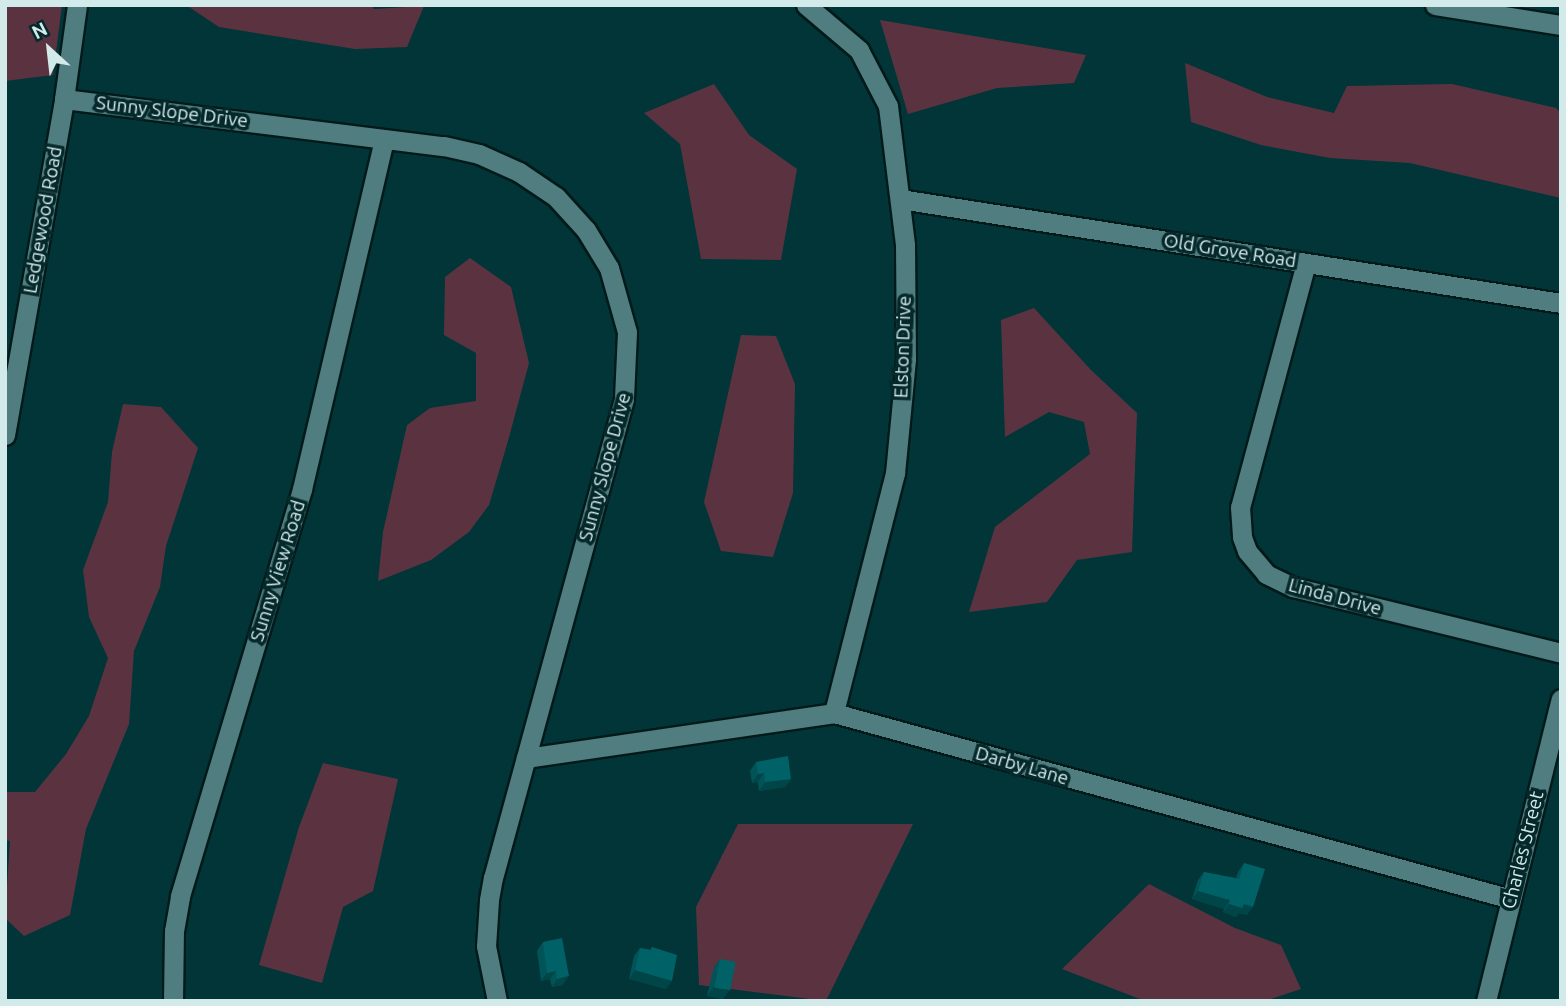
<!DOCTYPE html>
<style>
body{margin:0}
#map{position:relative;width:1566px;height:1006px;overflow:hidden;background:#013537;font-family:Ubuntu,sans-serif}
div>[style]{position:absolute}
.green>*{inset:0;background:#5b3340}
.roads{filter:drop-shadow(2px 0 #031a1b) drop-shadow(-2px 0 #031a1b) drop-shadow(0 2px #031a1b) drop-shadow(0 -2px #031a1b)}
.minor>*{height:19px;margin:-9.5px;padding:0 9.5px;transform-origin:9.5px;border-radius:9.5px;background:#507d7f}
.wall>*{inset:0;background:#005458}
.shaded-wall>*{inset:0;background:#004547}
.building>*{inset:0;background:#006266;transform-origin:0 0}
span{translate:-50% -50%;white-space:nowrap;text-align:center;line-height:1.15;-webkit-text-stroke:7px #05292b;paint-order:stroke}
.street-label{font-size:19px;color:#d3eaeb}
.frame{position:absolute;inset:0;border:7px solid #d3eaeb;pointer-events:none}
.north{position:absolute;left:14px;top:14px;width:70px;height:70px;-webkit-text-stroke:5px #05292b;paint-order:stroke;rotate:333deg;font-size:19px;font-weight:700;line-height:28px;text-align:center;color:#d3eaeb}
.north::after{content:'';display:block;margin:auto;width:24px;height:32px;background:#d3eaeb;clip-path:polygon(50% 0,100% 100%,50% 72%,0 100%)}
</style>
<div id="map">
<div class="green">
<div style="clip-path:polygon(5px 5px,62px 5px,53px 75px,5px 81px)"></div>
<div style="clip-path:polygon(186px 5px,372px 5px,374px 9px,424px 6px,407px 47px,355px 49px,219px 27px)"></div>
<div style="clip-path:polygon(880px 20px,1086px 55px,1074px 83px,997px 88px,908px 114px)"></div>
<div style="clip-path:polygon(1185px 63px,1267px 97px,1334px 113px,1347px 86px,1452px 84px,1556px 108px,1561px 113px,1561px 198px,1410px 163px,1330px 158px,1261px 145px,1191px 122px)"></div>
<div style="clip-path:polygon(714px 84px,749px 135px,797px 169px,781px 260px,701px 259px,680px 144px,644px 113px)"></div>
<div style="clip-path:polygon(470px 258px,511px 287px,529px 363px,508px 441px,489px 505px,469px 532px,431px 560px,378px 581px,383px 532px,407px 425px,430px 408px,476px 401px,476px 353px,444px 335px,445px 277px)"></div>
<div style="clip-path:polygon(1034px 308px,1091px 370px,1137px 413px,1132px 552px,1077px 560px,1047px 602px,969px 612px,995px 527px,1090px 454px,1084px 422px,1049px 412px,1005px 437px,1001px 320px)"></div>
<div style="clip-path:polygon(741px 335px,776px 336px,795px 384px,793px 493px,773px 557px,721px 551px,704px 502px)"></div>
<div style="clip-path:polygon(123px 404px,161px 407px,198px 448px,166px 546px,160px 587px,134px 651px,129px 724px,86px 829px,70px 915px,24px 936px,5px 918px,10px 841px,5px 840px,5px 792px,35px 792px,66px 754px,89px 716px,108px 658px,89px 617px,83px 570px,108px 502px,112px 452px)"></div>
<div style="clip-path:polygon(323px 763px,398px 779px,373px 891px,343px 907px,322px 983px,259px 965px,299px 827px)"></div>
<div style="clip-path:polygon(738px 824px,913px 824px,826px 1001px,699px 985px,696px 907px)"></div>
<div style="clip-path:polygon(1149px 884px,1235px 928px,1281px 945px,1301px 989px,1265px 1001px,1145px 1001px,1062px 969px)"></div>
</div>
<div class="roads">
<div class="minor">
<div style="left:806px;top:5px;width:70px;rotate:40.3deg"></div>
<div style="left:859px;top:50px;width:63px;rotate:62.6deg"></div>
<div style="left:888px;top:106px;width:140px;rotate:83deg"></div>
<div style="left:905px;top:245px;width:114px;rotate:89.5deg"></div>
<div style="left:906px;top:359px;width:115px;rotate:95.5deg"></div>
<div style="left:895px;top:473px;width:248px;rotate:104.3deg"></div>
<div style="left:1435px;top:5px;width:128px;rotate:9deg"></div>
<div style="left:64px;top:99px;width:383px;rotate:7.1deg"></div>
<div style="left:444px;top:146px;width:36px;rotate:13deg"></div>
<div style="left:479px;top:154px;width:44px;rotate:24.2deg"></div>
<div style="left:519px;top:172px;width:45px;rotate:34deg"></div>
<div style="left:556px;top:197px;width:45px;rotate:47.7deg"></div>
<div style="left:586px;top:230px;width:44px;rotate:58.8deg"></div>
<div style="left:609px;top:268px;width:66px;rotate:74.3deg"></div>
<div style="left:627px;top:332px;width:67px;rotate:92.6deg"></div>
<div style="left:624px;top:399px;width:496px;rotate:105.3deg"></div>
<div style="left:493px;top:877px;width:23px;rotate:100deg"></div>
<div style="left:489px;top:900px;width:46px;rotate:93.7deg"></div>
<div style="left:486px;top:946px;width:56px;rotate:78.7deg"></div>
<div style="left:900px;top:199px;width:669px;rotate:8.94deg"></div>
<div style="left:1306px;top:263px;width:253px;rotate:105.1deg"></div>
<div style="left:1240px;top:507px;width:30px;rotate:86deg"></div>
<div style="left:1242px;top:537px;width:15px;rotate:70deg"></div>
<div style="left:1247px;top:551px;width:30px;rotate:50deg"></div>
<div style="left:1266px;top:574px;width:30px;rotate:26deg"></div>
<div style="left:1293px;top:587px;width:276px;rotate:13.8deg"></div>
<div style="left:5px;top:435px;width:341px;rotate:-80deg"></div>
<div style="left:64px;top:99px;width:95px;rotate:-82.1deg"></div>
<div style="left:526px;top:758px;width:311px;rotate:-8.3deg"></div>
<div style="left:834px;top:713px;width:702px;rotate:15.36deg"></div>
<div style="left:173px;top:1001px;width:70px;rotate:-89.2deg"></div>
<div style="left:174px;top:931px;width:36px;rotate:-80deg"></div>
<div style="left:180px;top:896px;width:425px;rotate:-73.3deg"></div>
<div style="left:302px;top:489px;width:359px;rotate:-76.8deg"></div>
<div style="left:1486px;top:1001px;width:311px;rotate:-76.1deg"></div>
</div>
</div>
<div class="wall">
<div style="clip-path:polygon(756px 762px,791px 779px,785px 787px,759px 791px,758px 782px,752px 783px,750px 771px)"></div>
<div style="clip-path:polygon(1244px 863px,1247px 915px,1239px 913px,1236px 917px,1223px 912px,1224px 909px,1192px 899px,1198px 880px,1204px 872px,1236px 878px,1238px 872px)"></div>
<div style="clip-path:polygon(543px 942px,563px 985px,552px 987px,550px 979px,541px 981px,537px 951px)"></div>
<div style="clip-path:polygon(652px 947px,666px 989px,629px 979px,634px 956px,640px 948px,650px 950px)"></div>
<div style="clip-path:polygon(720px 959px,723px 999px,707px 996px,714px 967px)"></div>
</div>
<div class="shaded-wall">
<div style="clip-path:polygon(764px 773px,758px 782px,752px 783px,758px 774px)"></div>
<div style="clip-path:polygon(791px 779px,785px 787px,759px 791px,765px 782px)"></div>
<div style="clip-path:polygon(1198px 891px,1230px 900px,1224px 909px,1192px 899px)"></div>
<div style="clip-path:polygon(1229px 904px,1244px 904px,1253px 907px,1247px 915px,1239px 913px,1236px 917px,1223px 912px)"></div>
<div style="clip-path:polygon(635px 970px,672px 981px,666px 989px,629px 979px)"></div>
<div style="clip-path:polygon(556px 971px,550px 979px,541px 981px,547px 973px)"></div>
<div style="clip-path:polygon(569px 976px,563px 985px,552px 987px,557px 979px)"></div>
<div style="clip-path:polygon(713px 987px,729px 991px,723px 999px,707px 996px)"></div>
</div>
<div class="building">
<div style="clip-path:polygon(788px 756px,791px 779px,765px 782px,764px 773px,758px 774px,756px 762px)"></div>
<div style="clip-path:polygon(1244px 863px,1265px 869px,1253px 907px,1244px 904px,1242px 908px,1229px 904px,1230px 900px,1198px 891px,1204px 872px,1239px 879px)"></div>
<div style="clip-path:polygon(562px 938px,569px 976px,557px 979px,556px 971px,547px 973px,543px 942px)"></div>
<div style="clip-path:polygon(652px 947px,677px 955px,672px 981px,635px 970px,640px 948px,651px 950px)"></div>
<div style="left:720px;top:959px;width:16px;height:29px;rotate:11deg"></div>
</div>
<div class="street-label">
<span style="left:172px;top:112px;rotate:7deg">Sunny Slope Drive</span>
<span style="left:43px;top:220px;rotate:-80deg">Ledgewood Road</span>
<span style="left:1230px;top:251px;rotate:9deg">Old Grove Road</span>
<span style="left:903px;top:347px;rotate:-88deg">Elston Drive</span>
<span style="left:605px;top:467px;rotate:-75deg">Sunny Slope Drive</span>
<span style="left:278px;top:571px;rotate:-73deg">Sunny View Road</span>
<span style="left:1335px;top:597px;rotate:15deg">Linda Drive</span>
<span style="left:1022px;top:766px;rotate:16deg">Darby Lane</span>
<span style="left:1523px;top:850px;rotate:-76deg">Charles Street</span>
</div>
<div class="frame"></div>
<div class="north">N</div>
</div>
